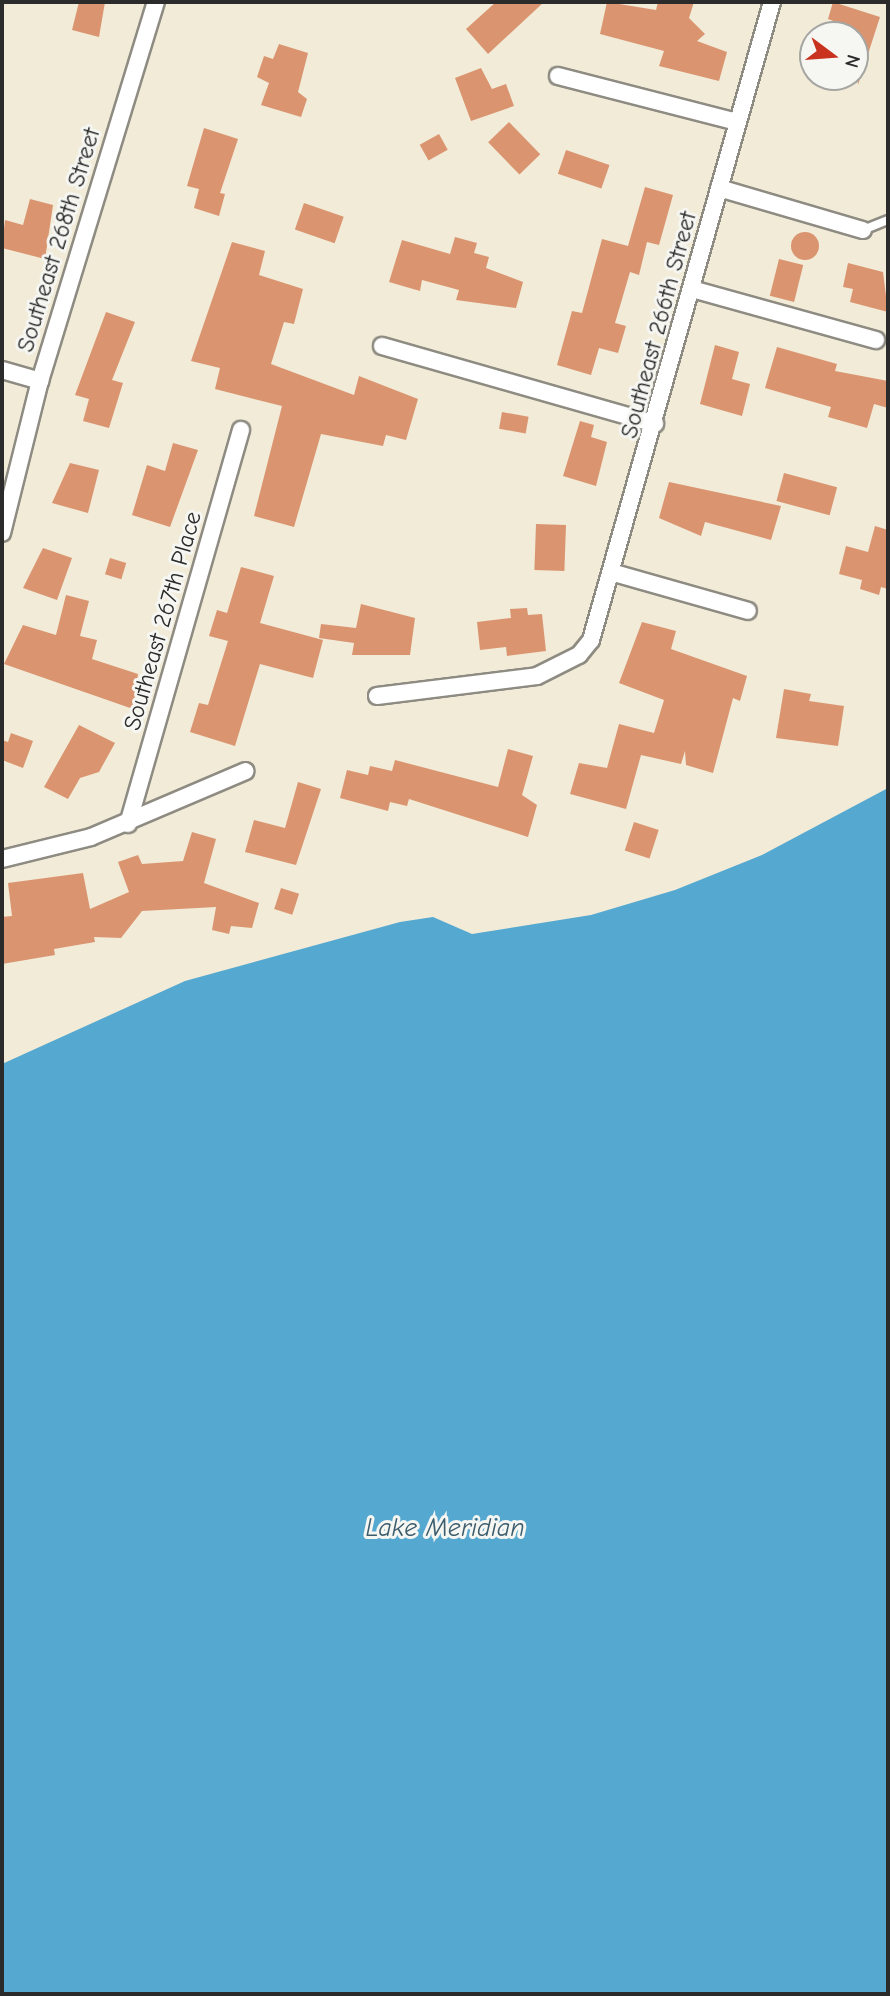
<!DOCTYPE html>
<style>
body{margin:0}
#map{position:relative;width:890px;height:1996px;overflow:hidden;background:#f1ebd8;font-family:"Comic Neue",sans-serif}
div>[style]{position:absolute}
.water>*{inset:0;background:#55a8d0}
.building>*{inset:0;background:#da9570;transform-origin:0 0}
.round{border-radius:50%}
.roads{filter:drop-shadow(2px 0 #8e8b82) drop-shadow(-2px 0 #8e8b82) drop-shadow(0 2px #8e8b82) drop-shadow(0 -2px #8e8b82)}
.service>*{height:8px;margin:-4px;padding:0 4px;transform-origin:4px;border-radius:4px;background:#fff}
.minor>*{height:16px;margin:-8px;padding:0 8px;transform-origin:8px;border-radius:8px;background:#fff}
span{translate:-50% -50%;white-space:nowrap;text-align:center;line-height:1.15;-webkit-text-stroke:6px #f6f6f2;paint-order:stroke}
.street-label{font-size:24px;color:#2b2b2b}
.water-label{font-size:26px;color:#3c5d6d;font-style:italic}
.frame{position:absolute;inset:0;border:4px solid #2b2b2b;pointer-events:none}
.north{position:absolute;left:799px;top:21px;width:70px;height:70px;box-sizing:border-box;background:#f6f6f2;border:2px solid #a5a5a2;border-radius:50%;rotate:106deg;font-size:19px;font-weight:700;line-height:28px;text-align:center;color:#2b2b2b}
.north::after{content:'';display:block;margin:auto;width:24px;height:32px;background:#c8321e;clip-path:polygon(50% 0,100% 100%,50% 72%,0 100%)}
</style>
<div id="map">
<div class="water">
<div style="clip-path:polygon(888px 788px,888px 1994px,2px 1994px,2px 1064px,185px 981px,400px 922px,433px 917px,472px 934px,591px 915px,675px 890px,762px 855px)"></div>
</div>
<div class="building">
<div style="clip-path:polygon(79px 2px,105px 2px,99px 37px,72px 30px)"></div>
<div style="clip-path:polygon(496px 2px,544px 2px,488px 54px,466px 29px)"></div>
<div style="clip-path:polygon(607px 2px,656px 10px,658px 2px,694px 2px,689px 18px,705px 34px,697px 41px,727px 52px,719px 81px,659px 66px,664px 51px,600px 34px)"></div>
<div style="clip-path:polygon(833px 2px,880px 17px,858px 85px,855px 35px,832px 35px,836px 22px,828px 19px)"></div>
<div style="clip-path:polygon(279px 44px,308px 53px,298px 92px,307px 99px,301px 117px,261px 105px,269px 83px,257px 77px,264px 56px,273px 59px)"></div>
<div style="clip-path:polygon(481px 68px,492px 89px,506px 84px,514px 106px,471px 121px,455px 78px)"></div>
<div style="left:509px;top:122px;width:45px;height:29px;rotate:46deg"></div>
<div style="clip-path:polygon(204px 128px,238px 139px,220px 193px,225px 194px,219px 216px,194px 208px,199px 189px,187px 186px)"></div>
<div style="left:439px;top:134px;width:18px;height:22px;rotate:61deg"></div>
<div style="left:566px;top:150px;width:46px;height:25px;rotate:19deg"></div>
<div style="clip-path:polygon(645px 187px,673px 195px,659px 245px,647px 242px,639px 275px,630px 272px,615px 323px,626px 326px,618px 353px,599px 348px,591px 375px,557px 365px,572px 311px,582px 313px,602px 239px,628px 246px)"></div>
<div style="clip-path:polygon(30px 199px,53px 205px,45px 259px,2px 248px,5px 220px,23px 225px)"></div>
<div style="left:304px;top:203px;width:42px;height:28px;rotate:19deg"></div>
<div class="round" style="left:791px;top:232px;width:28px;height:28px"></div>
<div style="clip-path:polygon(455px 237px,477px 243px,474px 253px,489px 257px,486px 268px,523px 282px,516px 308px,456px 300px,459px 290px,422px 280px,420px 291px,389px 282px,402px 240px,450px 254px)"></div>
<div style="clip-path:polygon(232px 242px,265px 251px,259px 275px,303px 289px,294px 324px,284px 322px,271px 364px,354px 395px,359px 376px,418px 399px,406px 440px,386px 435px,383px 446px,321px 434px,294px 527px,254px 516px,282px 406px,215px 389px,220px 368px,191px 361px)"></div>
<div style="left:779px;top:259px;width:25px;height:38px;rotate:14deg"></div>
<div style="clip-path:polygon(848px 263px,883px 272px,888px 312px,850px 302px,853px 289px,843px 287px)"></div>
<div style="clip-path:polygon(106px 312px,135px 322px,112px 380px,123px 383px,109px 428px,83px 421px,89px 399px,75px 395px)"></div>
<div style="clip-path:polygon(715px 345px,739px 352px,732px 379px,750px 384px,742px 416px,700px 404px)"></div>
<div style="clip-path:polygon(777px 347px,837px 364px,835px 371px,888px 381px,888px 408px,874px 404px,867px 428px,828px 417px,831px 407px,765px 388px)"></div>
<div style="left:502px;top:412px;width:27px;height:17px;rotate:10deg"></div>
<div style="clip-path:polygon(580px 421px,594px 425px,591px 437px,607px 442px,596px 486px,563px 476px)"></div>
<div style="clip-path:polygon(173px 443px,198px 450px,170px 527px,132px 515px,147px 465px,165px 471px)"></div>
<div style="clip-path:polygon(70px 463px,99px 470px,88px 513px,52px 503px)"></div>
<div style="left:784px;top:473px;width:55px;height:29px;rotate:15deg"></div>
<div style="clip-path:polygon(669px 482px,781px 506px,771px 540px,705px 522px,701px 536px,659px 518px)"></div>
<div style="left:536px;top:524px;width:30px;height:46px;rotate:2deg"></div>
<div style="clip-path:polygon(875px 526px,888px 530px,888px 589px,881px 587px,879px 595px,860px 589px,862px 580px,839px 574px,846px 546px,868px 552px)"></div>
<div style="clip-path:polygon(43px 548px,72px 558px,57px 600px,23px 588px)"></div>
<div style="left:110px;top:558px;width:17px;height:17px;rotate:17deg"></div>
<div style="clip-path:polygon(241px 567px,274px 576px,260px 623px,323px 640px,313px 678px,260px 664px,235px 746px,190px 732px,199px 703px,208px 705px,228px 641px,209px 636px,217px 610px,227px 613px)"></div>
<div style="clip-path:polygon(66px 595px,89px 601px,80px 636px,97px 640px,92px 659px,138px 674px,133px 709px,4px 664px,23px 625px,56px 635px)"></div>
<div style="clip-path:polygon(361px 604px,415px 618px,410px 655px,352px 655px,354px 643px,319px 638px,321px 624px,356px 628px)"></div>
<div style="clip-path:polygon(527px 608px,528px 615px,542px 614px,546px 651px,507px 656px,506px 647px,480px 650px,477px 622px,511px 618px,510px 609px)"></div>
<div style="clip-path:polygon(642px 622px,676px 631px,671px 649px,747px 676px,740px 701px,733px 698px,713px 773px,686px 765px,685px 751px,681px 764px,641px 755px,626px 809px,570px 794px,579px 763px,607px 768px,619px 724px,654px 733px,664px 700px,619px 683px)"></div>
<div style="clip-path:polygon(784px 689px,811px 694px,809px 701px,844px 706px,838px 746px,776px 738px)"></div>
<div style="clip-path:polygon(79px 725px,115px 743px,99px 772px,80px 778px,68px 799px,44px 787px)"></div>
<div style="clip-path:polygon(11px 733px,33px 741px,23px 768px,2px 760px,2px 740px,8px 742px)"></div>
<div style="clip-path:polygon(508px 749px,533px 756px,522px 795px,537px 805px,528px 837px,409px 799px,407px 806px,390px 802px,388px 811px,340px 798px,347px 770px,368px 775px,370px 766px,392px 771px,395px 760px,498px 787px)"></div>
<div style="clip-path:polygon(298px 782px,321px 789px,296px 865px,245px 852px,254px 820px,285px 828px)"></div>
<div style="left:634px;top:822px;width:26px;height:30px;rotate:18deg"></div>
<div style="clip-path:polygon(192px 832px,216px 839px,204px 883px,259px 903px,252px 928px,231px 926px,229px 934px,212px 930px,216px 907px,142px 911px,121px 938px,94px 937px,95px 942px,54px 949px,55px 955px,2px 964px,2px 917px,12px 916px,8px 883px,83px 873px,90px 909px,129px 892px,118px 862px,138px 855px,142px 864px,183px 861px)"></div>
<div style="left:281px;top:888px;width:19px;height:22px;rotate:18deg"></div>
</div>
<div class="roads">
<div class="service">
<div style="left:863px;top:230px;width:27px;rotate:-22deg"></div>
</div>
<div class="minor">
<div style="left:558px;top:76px;width:185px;rotate:14.4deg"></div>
<div style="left:719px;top:188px;width:150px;rotate:16.3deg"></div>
<div style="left:692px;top:289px;width:191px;rotate:15.5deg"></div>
<div style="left:382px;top:346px;width:284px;rotate:15.9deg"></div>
<div style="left:2px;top:370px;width:40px;rotate:16deg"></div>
<div style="left:2px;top:533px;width:157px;rotate:-76deg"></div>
<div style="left:40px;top:381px;width:396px;rotate:-73deg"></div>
<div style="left:614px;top:573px;width:139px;rotate:15.8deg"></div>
<div style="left:377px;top:696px;width:161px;rotate:-7.1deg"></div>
<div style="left:537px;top:676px;width:47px;rotate:-26.6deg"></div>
<div style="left:579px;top:655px;width:19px;rotate:-51deg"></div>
<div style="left:591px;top:640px;width:663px;rotate:-74.16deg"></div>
<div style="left:128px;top:824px;width:410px;rotate:-74deg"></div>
<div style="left:2px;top:859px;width:92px;rotate:-13.9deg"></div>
<div style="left:91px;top:837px;width:168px;rotate:-23.1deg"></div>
</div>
</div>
<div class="street-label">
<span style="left:59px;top:240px;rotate:-73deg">Southeast 268th Street</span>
<span style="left:659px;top:325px;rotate:-75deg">Southeast 266th Street</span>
<span style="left:163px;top:621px;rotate:-74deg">Southeast 267th Place</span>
</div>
<div class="water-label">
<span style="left:445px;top:1529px">Lake Meridian</span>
</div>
<div class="frame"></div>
<div class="north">N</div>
</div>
